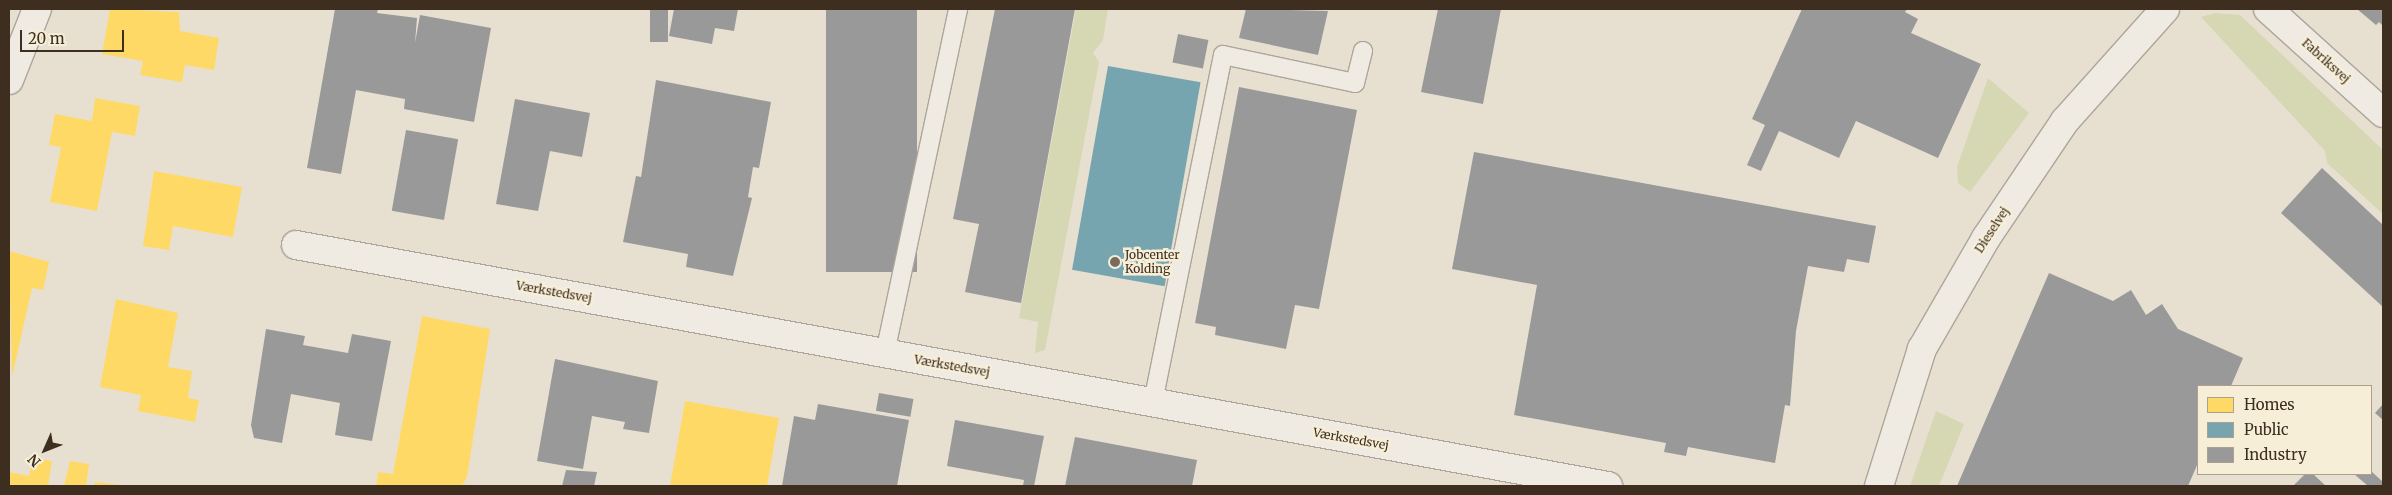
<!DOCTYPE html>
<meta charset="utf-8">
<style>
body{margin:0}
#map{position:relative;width:2392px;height:495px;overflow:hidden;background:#e7e0d1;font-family:Merriweather,serif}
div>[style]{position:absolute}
.green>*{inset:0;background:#d6d7b3}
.homes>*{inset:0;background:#ffd966}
.public>*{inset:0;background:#76a5af;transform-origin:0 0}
.industry>*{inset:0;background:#999;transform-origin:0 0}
.roads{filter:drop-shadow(1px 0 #ada599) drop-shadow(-1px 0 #ada599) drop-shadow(0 1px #ada599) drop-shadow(0 -1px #ada599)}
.service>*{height:18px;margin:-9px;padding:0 9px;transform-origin:9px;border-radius:9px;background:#efebe3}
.minor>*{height:28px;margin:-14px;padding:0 14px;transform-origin:14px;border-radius:14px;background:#efebe3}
.dots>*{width:14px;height:14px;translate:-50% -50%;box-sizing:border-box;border:2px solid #f7eed8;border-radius:50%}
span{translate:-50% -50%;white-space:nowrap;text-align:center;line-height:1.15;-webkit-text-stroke:5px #f7eed8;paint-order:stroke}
.street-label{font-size:12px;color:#3d2e20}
.poi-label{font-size:12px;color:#3d2e20}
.left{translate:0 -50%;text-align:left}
.frame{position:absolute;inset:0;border:10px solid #3d2e20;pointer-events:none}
.legend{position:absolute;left:2197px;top:385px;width:175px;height:90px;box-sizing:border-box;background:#f7eed8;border:1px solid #ada18e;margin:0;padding:6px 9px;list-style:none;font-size:15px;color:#3d2e20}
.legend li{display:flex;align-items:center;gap:10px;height:25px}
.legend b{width:25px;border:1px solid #ada18e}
.north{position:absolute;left:20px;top:425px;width:50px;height:50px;-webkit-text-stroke:4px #f7eed8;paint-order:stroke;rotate:226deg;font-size:14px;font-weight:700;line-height:20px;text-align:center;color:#3d2e20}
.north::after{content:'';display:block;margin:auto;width:18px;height:22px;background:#3d2e20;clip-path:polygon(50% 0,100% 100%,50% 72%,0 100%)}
.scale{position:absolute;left:20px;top:30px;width:104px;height:22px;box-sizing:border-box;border:2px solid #3d2e20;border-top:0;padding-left:6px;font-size:15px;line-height:18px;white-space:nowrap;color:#3d2e20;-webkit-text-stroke:4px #f7eed8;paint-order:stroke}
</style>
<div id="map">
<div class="green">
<div style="clip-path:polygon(1076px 9px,1108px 9px,1103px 40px,1093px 53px,1099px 62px,1045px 350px,1035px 353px,1038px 322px,1019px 318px)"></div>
<div style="clip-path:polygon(2215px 13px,2240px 15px,2383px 150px,2383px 214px,2327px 163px,2325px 151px,2201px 17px)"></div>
<div style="clip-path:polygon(1988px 78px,2029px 113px,1970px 192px,1958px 183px,1957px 167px)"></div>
<div style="clip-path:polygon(1936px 411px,1964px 424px,1939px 486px,1910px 486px)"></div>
</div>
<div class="homes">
<div style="clip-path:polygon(110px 9px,179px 12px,180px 31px,219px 38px,214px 70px,185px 65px,182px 82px,140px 75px,143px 61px,102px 54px)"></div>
<div style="clip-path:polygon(95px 98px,140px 106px,135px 136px,112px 132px,97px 211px,50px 202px,61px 147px,49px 145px,55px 114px,92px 121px)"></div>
<div style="clip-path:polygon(154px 171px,242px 187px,233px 237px,173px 226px,169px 250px,143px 246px)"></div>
<div style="clip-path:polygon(9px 251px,49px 262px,43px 290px,32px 288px,12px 377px)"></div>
<div style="clip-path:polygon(116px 299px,178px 313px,168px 367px,192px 371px,188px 398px,199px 400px,195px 422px,138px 411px,141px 395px,100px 387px)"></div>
<div style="clip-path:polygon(422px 316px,490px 329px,467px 477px,462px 486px,376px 486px,378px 472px,393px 474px)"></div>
<div style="clip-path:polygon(685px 401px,779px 418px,767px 486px,670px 486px)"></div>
<div style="clip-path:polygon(33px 458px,52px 461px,48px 486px,9px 486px,9px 472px,29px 476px)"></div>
<div style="clip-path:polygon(70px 461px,89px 464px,86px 486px,64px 486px)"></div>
<div style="clip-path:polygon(95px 482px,121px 485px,121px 486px,94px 486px)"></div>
</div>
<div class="public">
<div style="left:1108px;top:66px;width:94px;height:207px;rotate:10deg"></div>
</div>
<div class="industry">
<div style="clip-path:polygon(335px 9px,378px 9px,377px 13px,417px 18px,415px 43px,420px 15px,491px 28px,474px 122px,404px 109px,405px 99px,356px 90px,341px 174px,307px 168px)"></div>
<div style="left:650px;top:9px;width:18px;height:33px"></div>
<div style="clip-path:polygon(674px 9px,738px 9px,734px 31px,715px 28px,712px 44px,669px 36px)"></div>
<div style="left:826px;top:9px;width:91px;height:263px"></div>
<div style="clip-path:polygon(995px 9px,1075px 9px,1021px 303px,965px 292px,979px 224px,953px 219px)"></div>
<div style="clip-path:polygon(1246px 9px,1328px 11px,1318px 55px,1239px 38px)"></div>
<div style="clip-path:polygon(1438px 9px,1501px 9px,1483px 104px,1421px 92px)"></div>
<div style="clip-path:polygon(1802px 9px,1907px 9px,1905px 12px,1918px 19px,1911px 33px,1981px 64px,1938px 158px,1856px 121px,1839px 158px,1779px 131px,1761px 171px,1747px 165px,1765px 125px,1752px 119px)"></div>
<div style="clip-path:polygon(2357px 9px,2383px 9px,2383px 26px,2379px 22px,2376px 25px)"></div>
<div style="left:1178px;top:34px;width:31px;height:29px;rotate:11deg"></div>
<div style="clip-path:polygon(656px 80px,771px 102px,759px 168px,753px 167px,748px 197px,752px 198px,733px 276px,686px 267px,688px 254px,623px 242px,636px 176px,641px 177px)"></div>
<div style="clip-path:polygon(1239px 87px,1357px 110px,1319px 309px,1295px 305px,1286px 349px,1215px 335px,1216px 327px,1195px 323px)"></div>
<div style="clip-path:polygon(515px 99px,590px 113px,582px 157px,550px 151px,538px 211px,496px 204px)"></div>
<div style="left:406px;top:130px;width:53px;height:82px;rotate:10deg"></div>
<div style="clip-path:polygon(1474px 152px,1876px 226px,1869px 263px,1847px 259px,1844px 272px,1808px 266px,1796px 331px,1790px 406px,1785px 405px,1775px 463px,1688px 447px,1686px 456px,1664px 452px,1666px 443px,1514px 415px,1537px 285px,1452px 269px)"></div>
<div style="clip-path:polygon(2322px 168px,2383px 225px,2383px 307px,2281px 213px)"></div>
<div style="clip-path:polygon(2049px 273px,2113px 301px,2131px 290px,2146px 315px,2162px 304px,2178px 329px,2243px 358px,2231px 386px,2198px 386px,2198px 463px,2188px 486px,1957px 486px)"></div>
<div style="clip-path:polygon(266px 329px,305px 336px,303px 345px,348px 353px,352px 334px,391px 341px,372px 441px,335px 435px,340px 403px,291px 394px,282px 443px,254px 438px,251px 425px)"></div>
<div style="clip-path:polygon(555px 359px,658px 381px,649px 433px,623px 429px,625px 422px,592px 416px,583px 469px,537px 461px)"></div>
<div style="left:879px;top:393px;width:35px;height:18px;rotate:10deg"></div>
<div style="clip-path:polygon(818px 404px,909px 420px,897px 486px,782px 486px,794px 416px,815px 420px)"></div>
<div style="clip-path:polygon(2383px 404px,2383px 420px,2375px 413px)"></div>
<div style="clip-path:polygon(955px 420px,1044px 436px,1034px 486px,1023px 486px,1024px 480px,947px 466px)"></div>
<div style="clip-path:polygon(1075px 437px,1197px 460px,1192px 486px,1065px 486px)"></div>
<div style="clip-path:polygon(566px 470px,597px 472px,594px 486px,562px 486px)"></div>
<div style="clip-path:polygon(2371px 471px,2383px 482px,2383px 486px,2368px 486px,2354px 474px)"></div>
<div style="clip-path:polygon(2305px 474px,2313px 474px,2326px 486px,2293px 486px)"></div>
</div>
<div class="roads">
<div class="service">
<div style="left:885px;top:353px;width:352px;rotate:-78deg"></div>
<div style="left:1153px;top:402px;width:354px;rotate:-78.6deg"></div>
<div style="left:1223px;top:55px;width:135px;rotate:12deg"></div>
<div style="left:1355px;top:83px;width:33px;rotate:-76deg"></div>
</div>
<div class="minor">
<div style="left:2268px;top:9px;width:155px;rotate:42.1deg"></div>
<div style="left:9px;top:80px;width:76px;rotate:-68.5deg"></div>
<div style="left:296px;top:245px;width:1334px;rotate:10.41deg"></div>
<div style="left:1879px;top:486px;width:144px;rotate:-72.6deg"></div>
<div style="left:1922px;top:349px;width:128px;rotate:-60deg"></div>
<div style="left:1986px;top:238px;width:141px;rotate:-56deg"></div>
<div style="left:2065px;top:121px;width:150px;rotate:-48.2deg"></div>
</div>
</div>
<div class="dots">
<div style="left:1115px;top:262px;background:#786c5e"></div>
</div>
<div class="street-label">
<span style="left:2326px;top:61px;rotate:42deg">Fabriksvej</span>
<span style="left:1992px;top:230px;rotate:-57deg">Dieselvej</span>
<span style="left:554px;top:292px;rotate:10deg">Værkstedsvej</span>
<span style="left:952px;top:366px;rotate:10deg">Værkstedsvej</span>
<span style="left:1351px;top:439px;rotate:10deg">Værkstedsvej</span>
</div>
<div class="poi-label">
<span class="left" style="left:1125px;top:262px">Jobcenter<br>Kolding</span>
</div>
<div class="frame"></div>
<ul class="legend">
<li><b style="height:14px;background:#ffd966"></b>Homes</li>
<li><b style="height:14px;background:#76a5af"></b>Public</li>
<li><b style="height:14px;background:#999"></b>Industry</li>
</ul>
<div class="north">N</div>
<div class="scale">20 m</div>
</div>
